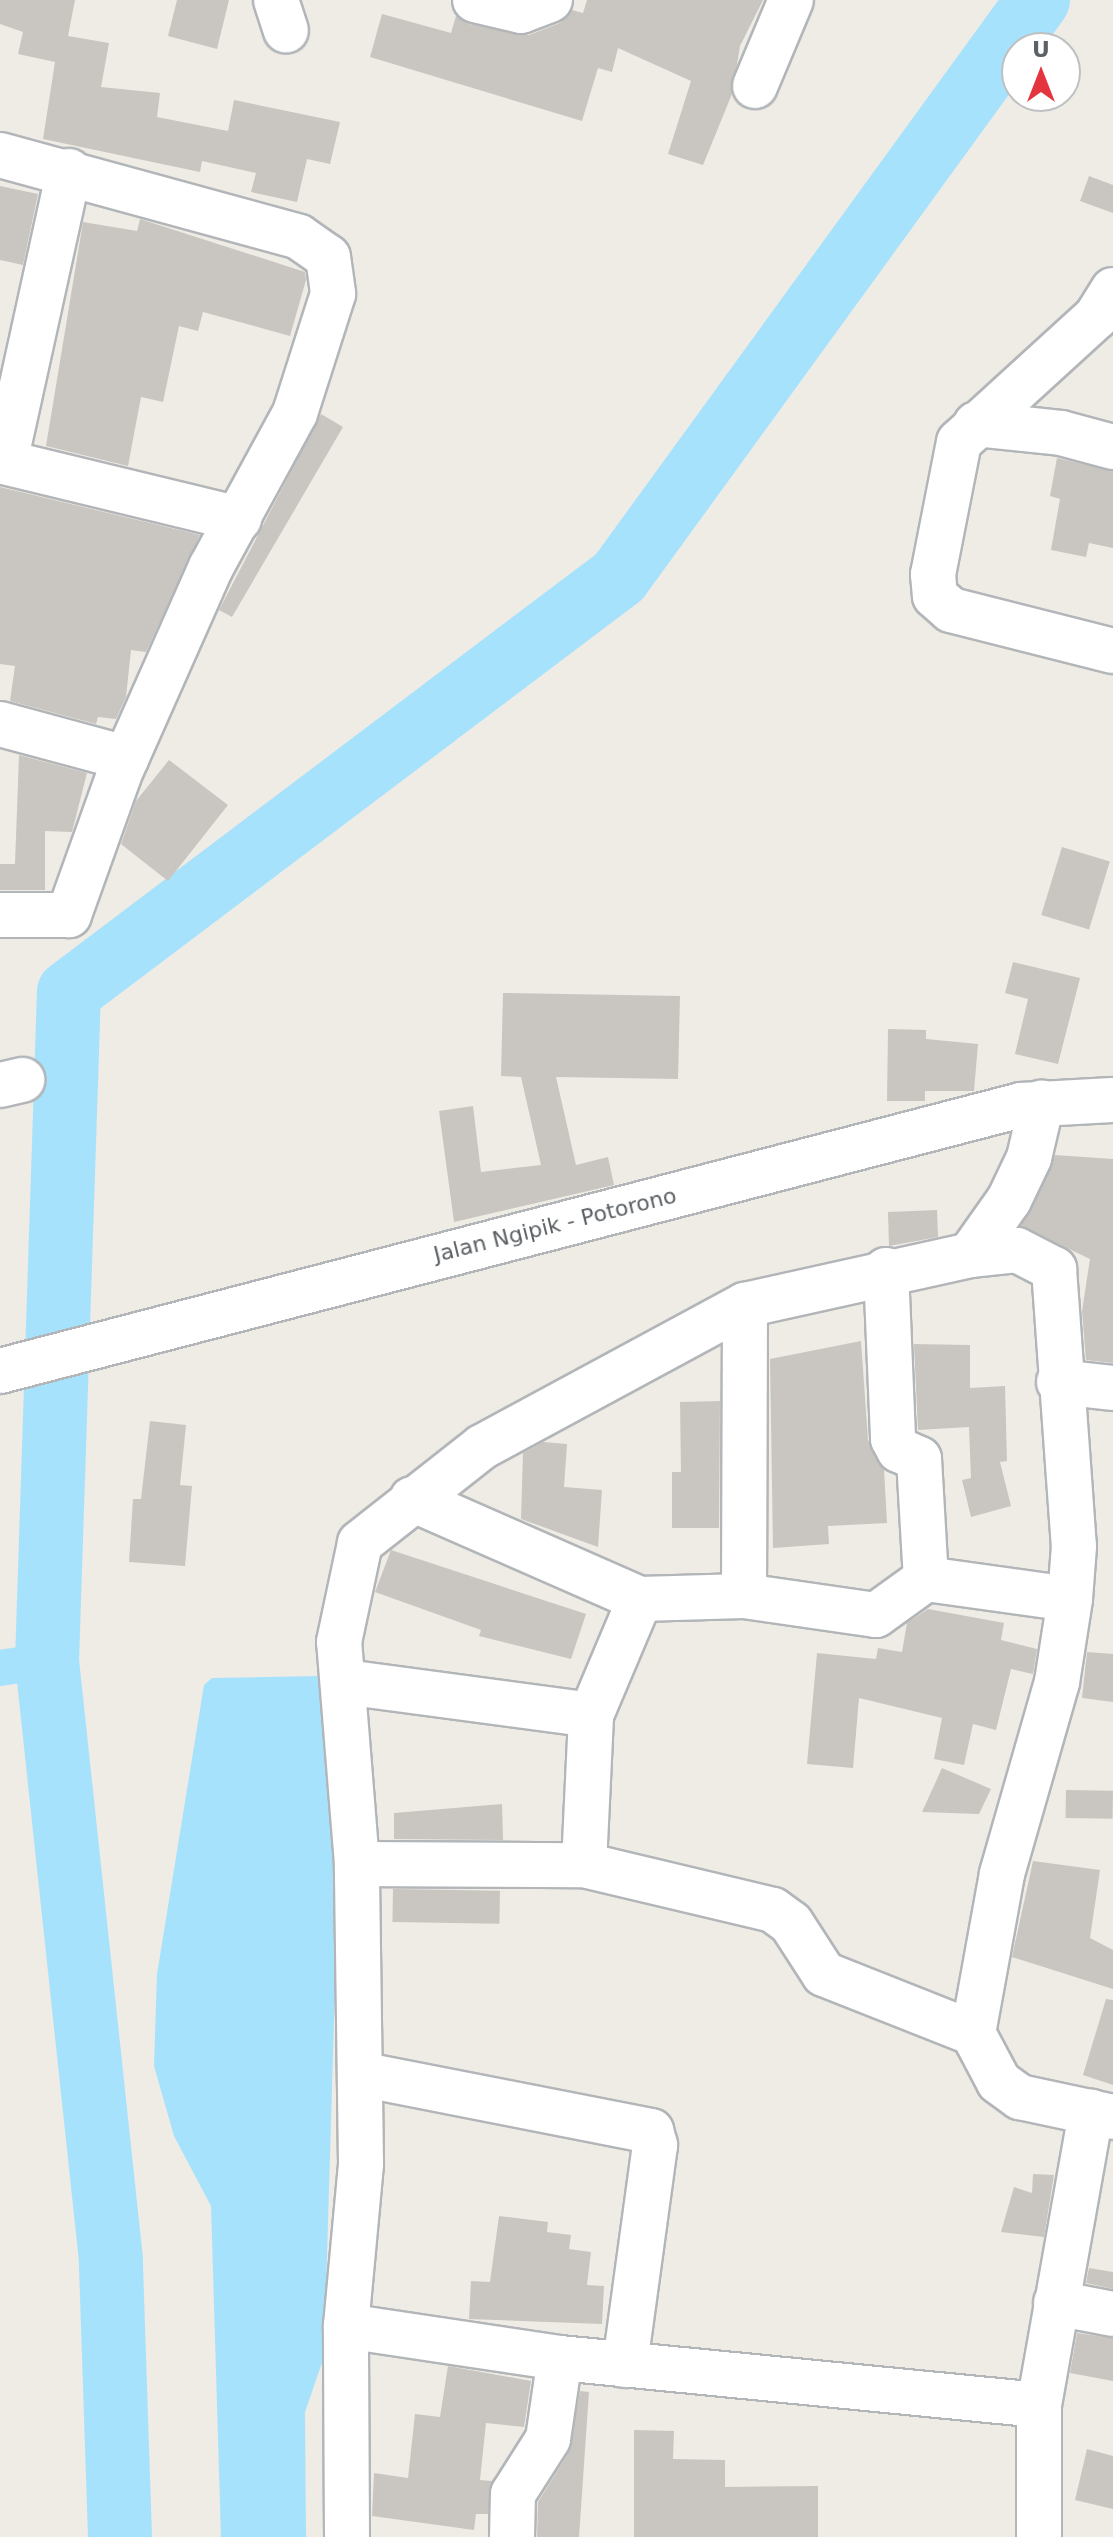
<!DOCTYPE html>
<style>
body{margin:0}
#map{position:relative;width:1113px;height:2537px;overflow:hidden;background:#efebe5;font-family:"DejaVu Sans",sans-serif}
div>[style]{position:absolute}
.water>*{inset:0;background:#a7e2fd}
.canal>*{height:36px;margin:-18px;padding:0 18px;transform-origin:18px;border-radius:18px;background:#a7e2fd}
.river>*{height:64px;margin:-32px;padding:0 32px;transform-origin:32px;border-radius:32px;background:#a7e2fd}
.building>*{inset:0;background:#c9c6c1;transform-origin:0 0}
.roads{filter:drop-shadow(2px 0 #b2b6b9) drop-shadow(-2px 0 #b2b6b9) drop-shadow(0 2px #b2b6b9) drop-shadow(0 -2px #b2b6b9)}
.minor>*{height:44px;margin:-22px;padding:0 22px;transform-origin:22px;border-radius:22px;background:#fff}
span{translate:-50% -50%;white-space:nowrap;text-align:center;line-height:1.15;-webkit-text-stroke:6px #fff;paint-order:stroke}
.street-label{font-size:22px;color:#5c6165}
.north{position:absolute;left:1001px;top:32px;width:80px;height:80px;box-sizing:border-box;background:#fff;border:2px solid #bec0c1;border-radius:50%;rotate:0deg;font-size:22px;font-weight:700;line-height:32px;text-align:center;color:#5c6165}
.north::after{content:'';display:block;margin:auto;width:28px;height:36px;background:#e4353e;clip-path:polygon(50% 0,100% 100%,50% 72%,0 100%)}
</style>
<div id="map">
<div class="water">
<div style="clip-path:polygon(317px 1676px,327px 1683px,336px 1790px,336px 1954px,324px 2357px,305px 2412px,306px 2537px,221px 2537px,211px 2206px,174px 2136px,154px 2066px,157px 1974px,204px 1685px,212px 1678px)"></div>
</div>
<div class="canal">
<div style="left:0;top:1668px;width:48px;rotate:-8.5deg"></div>
</div>
<div class="river">
<div style="left:120px;top:2537px;width:277px;rotate:-91.9deg"></div>
<div style="left:111px;top:2260px;width:602px;rotate:-96.1deg"></div>
<div style="left:47px;top:1661px;width:669px;rotate:-88.12deg"></div>
<div style="left:69px;top:992px;width:689px;rotate:-37.04deg"></div>
<div style="left:619px;top:577px;width:713px;rotate:-54.01deg"></div>
</div>
<div class="building">
<div style="clip-path:polygon(0 0,75px 0,68px 36px,109px 43px,101px 87px,160px 93px,157px 117px,228px 131px,234px 100px,340px 122px,330px 164px,307px 159px,297px 202px,251px 192px,256px 173px,202px 161px,200px 172px,43px 139px,55px 62px,18px 54px,23px 32px,0 24px)"></div>
<div style="clip-path:polygon(177px 0,229px 0,217px 49px,168px 36px)"></div>
<div style="clip-path:polygon(587px 0,763px 0,740px 46px,732px 94px,703px 165px,668px 154px,691px 81px,618px 48px,612px 72px,598px 68px,582px 121px,370px 57px,382px 14px,451px 33px,456px 16px,469px 24px,529px 35px,560px 23px,572px 10px,583px 13px)"></div>
<div style="clip-path:polygon(1089px 176px,1113px 185px,1113px 213px,1080px 201px)"></div>
<div style="clip-path:polygon(0 186px,38px 194px,23px 265px,0 260px)"></div>
<div style="clip-path:polygon(140px 219px,305px 272px,306px 280px,290px 336px,203px 312px,198px 331px,179px 326px,163px 402px,141px 397px,128px 466px,46px 446px,83px 222px,137px 231px)"></div>
<div style="clip-path:polygon(321px 414px,343px 427px,232px 617px,219px 610px)"></div>
<div style="clip-path:polygon(1057px 458px,1113px 471px,1113px 548px,1089px 543px,1086px 557px,1051px 550px,1060px 499px,1050px 496px)"></div>
<div style="clip-path:polygon(0 487px,200px 535px,146px 652px,131px 650px,126px 697px,116px 719px,98px 717px,96px 724px,10px 701px,15px 666px,0 664px)"></div>
<div style="clip-path:polygon(19px 755px,87px 773px,72px 832px,45px 831px,45px 890px,0 890px,0 864px,15px 864px)"></div>
<div style="clip-path:polygon(169px 760px,228px 805px,168px 881px,121px 844px,136px 801px)"></div>
<div style="left:1062px;top:847px;width:50px;height:71px;rotate:17deg"></div>
<div style="clip-path:polygon(1013px 962px,1080px 978px,1058px 1064px,1015px 1054px,1028px 999px,1005px 993px)"></div>
<div style="clip-path:polygon(503px 993px,680px 996px,678px 1079px,556px 1077px,576px 1165px,608px 1157px,614px 1185px,454px 1222px,439px 1111px,473px 1106px,481px 1172px,541px 1165px,521px 1077px,501px 1076px)"></div>
<div style="clip-path:polygon(888px 1029px,926px 1030px,926px 1039px,978px 1044px,974px 1091px,925px 1091px,925px 1101px,887px 1101px)"></div>
<div style="clip-path:polygon(1055px 1155px,1113px 1159px,1113px 1363px,1086px 1360px,1082px 1311px,1090px 1259px,1021px 1226px)"></div>
<div style="clip-path:polygon(937px 1210px,938px 1237px,889px 1246px,888px 1212px)"></div>
<div style="clip-path:polygon(861px 1341px,868px 1440px,884px 1469px,887px 1523px,828px 1526px,829px 1544px,773px 1548px,770px 1359px)"></div>
<div style="clip-path:polygon(914px 1344px,970px 1345px,970px 1388px,1005px 1386px,1007px 1461px,1000px 1462px,1011px 1506px,971px 1517px,962px 1480px,971px 1478px,969px 1427px,918px 1430px)"></div>
<div style="clip-path:polygon(720px 1401px,719px 1528px,672px 1528px,672px 1472px,681px 1472px,680px 1402px)"></div>
<div style="clip-path:polygon(150px 1421px,186px 1425px,180px 1485px,192px 1486px,185px 1566px,129px 1562px,133px 1499px,141px 1499px)"></div>
<div style="clip-path:polygon(543px 1442px,567px 1444px,564px 1487px,602px 1490px,598px 1547px,521px 1519px,523px 1453px)"></div>
<div style="clip-path:polygon(391px 1550px,586px 1614px,571px 1659px,479px 1636px,481px 1630px,375px 1592px)"></div>
<div style="clip-path:polygon(928px 1609px,1004px 1623px,1001px 1640px,1037px 1649px,1033px 1674px,1011px 1669px,996px 1730px,973px 1724px,964px 1765px,934px 1759px,942px 1718px,859px 1698px,853px 1768px,807px 1764px,817px 1653px,876px 1659px,878px 1648px,902px 1652px,907px 1623px)"></div>
<div style="clip-path:polygon(1087px 1652px,1113px 1654px,1113px 1702px,1082px 1698px)"></div>
<div style="clip-path:polygon(942px 1768px,991px 1789px,979px 1814px,922px 1812px)"></div>
<div style="left:1066px;top:1790px;width:47px;height:28px;rotate:1deg"></div>
<div style="clip-path:polygon(502px 1804px,503px 1840px,394px 1839px,394px 1813px)"></div>
<div style="clip-path:polygon(1033px 1861px,1100px 1870px,1090px 1938px,1113px 1950px,1113px 1989px,1012px 1957px)"></div>
<div style="left:393px;top:1889px;width:107px;height:33px;rotate:1deg"></div>
<div style="clip-path:polygon(1106px 1999px,1113px 2000px,1113px 2085px,1083px 2075px)"></div>
<div style="clip-path:polygon(1033px 2174px,1054px 2175px,1044px 2237px,1001px 2232px,1014px 2187px,1032px 2193px)"></div>
<div style="clip-path:polygon(499px 2216px,548px 2222px,547px 2232px,571px 2235px,569px 2249px,591px 2252px,587px 2285px,604px 2286px,602px 2324px,469px 2319px,471px 2281px,490px 2282px)"></div>
<div style="clip-path:polygon(1089px 2268px,1113px 2272px,1113px 2289px,1086px 2283px)"></div>
<div style="clip-path:polygon(1077px 2333px,1113px 2338px,1113px 2381px,1070px 2373px)"></div>
<div style="clip-path:polygon(448px 2366px,531px 2381px,524px 2427px,486px 2423px,480px 2480px,492px 2481px,488px 2514px,476px 2514px,474px 2530px,372px 2516px,374px 2473px,408px 2478px,415px 2414px,440px 2417px)"></div>
<div style="clip-path:polygon(580px 2391px,589px 2392px,579px 2537px,537px 2537px,538px 2502px,569px 2452px)"></div>
<div style="clip-path:polygon(634px 2430px,674px 2431px,673px 2459px,725px 2460px,725px 2487px,818px 2486px,818px 2537px,634px 2537px)"></div>
<div style="clip-path:polygon(1087px 2449px,1113px 2456px,1113px 2509px,1075px 2500px)"></div>
</div>
<div class="roads">
<div class="minor">
<div style="left:276px;top:0;width:32px;rotate:72deg"></div>
<div style="left:475px;top:0;width:47px;rotate:13.4deg"></div>
<div style="left:521px;top:11px;width:31px;rotate:-21deg"></div>
<div style="left:755px;top:86px;width:93px;rotate:-67.3deg"></div>
<div style="left:0;top:155px;width:310px;rotate:15.3deg"></div>
<div style="left:299px;top:237px;width:35px;rotate:35deg"></div>
<div style="left:328px;top:257px;width:37px;rotate:82deg"></div>
<div style="left:333px;top:294px;width:125px;rotate:107.7deg"></div>
<div style="left:295px;top:413px;width:175px;rotate:118.6deg"></div>
<div style="left:211px;top:567px;width:227px;rotate:113.9deg"></div>
<div style="left:119px;top:775px;width:149px;rotate:109.7deg"></div>
<div style="left:69px;top:915px;width:69px;rotate:180deg"></div>
<div style="left:1113px;top:290px;width:32px;rotate:122deg"></div>
<div style="left:1096px;top:317px;width:185px;rotate:137.6deg"></div>
<div style="left:959px;top:442px;width:135px;rotate:101.1deg"></div>
<div style="left:933px;top:574px;width:22px;rotate:85deg"></div>
<div style="left:935px;top:596px;width:21px;rotate:41deg"></div>
<div style="left:951px;top:610px;width:167px;rotate:14.2deg"></div>
<div style="left:976px;top:424px;width:85px;rotate:6deg"></div>
<div style="left:1061px;top:433px;width:54px;rotate:15.1deg"></div>
<div style="left:0;top:461px;width:246px;rotate:13.6deg"></div>
<div style="left:5px;top:462px;width:298px;rotate:-77.6deg"></div>
<div style="left:0;top:724px;width:131px;rotate:15.1deg"></div>
<div style="left:0;top:1085px;width:23px;rotate:-13deg"></div>
<div style="left:970px;top:1255px;width:67px;rotate:-54.7deg"></div>
<div style="left:1009px;top:1200px;width:47px;rotate:-64.5deg"></div>
<div style="left:1029px;top:1158px;width:57px;rotate:-76.9deg"></div>
<div style="left:886px;top:1270px;width:169px;rotate:87.6deg"></div>
<div style="left:893px;top:1439px;width:13px;rotate:61deg"></div>
<div style="left:899px;top:1450px;width:22px;rotate:24deg"></div>
<div style="left:919px;top:1459px;width:120px;rotate:86.7deg"></div>
<div style="left:0;top:1371px;width:1055px;rotate:-14.6deg"></div>
<div style="left:1021px;top:1105px;width:92px;rotate:-3.1deg"></div>
<div style="left:1059px;top:1382px;width:54px;rotate:6.3deg"></div>
<div style="left:412px;top:1499px;width:249px;rotate:23.7deg"></div>
<div style="left:640px;top:1599px;width:104px;rotate:-1.7deg"></div>
<div style="left:744px;top:1596px;width:133px;rotate:8.2deg"></div>
<div style="left:876px;top:1615px;width:62px;rotate:-35.8deg"></div>
<div style="left:926px;top:1579px;width:145px;rotate:7.9deg"></div>
<div style="left:744px;top:1596px;width:291px;rotate:-89.8deg"></div>
<div style="left:345px;top:1682px;width:248px;rotate:7.6deg"></div>
<div style="left:357px;top:1864px;width:227px;rotate:0.3deg"></div>
<div style="left:584px;top:1865px;width:194px;rotate:13.4deg"></div>
<div style="left:773px;top:1910px;width:22px;rotate:36deg"></div>
<div style="left:791px;top:1923px;width:61px;rotate:57.1deg"></div>
<div style="left:824px;top:1974px;width:160px;rotate:21.6deg"></div>
<div style="left:584px;top:1865px;width:150px;rotate:-87.3deg"></div>
<div style="left:591px;top:1715px;width:126px;rotate:-67.1deg"></div>
<div style="left:360px;top:2074px;width:297px;rotate:11.1deg"></div>
<div style="left:651px;top:2131px;width:15px;rotate:74deg"></div>
<div style="left:655px;top:2145px;width:222px;rotate:97.8deg"></div>
<div style="left:1056px;top:2303px;width:58px;rotate:10.9deg"></div>
<div style="left:346px;top:2326px;width:216px;rotate:8.5deg"></div>
<div style="left:560px;top:2358px;width:481px;rotate:5.6deg"></div>
<div style="left:347px;top:2537px;width:211px;rotate:-90.3deg"></div>
<div style="left:346px;top:2326px;width:164px;rotate:-84.7deg"></div>
<div style="left:361px;top:2163px;width:299px;rotate:-90.8deg"></div>
<div style="left:357px;top:1864px;width:223px;rotate:-94.6deg"></div>
<div style="left:339px;top:1642px;width:101px;rotate:-78deg"></div>
<div style="left:360px;top:1543px;width:155px;rotate:-38.2deg"></div>
<div style="left:482px;top:1447px;width:299px;rotate:-28.4deg"></div>
<div style="left:745px;top:1305px;width:230px;rotate:-12.5deg"></div>
<div style="left:970px;top:1255px;width:47px;rotate:-6.1deg"></div>
<div style="left:1017px;top:1250px;width:42px;rotate:27.2deg"></div>
<div style="left:1054px;top:1269px;width:278px;rotate:85.9deg"></div>
<div style="left:1074px;top:1546px;width:53px;rotate:94.3deg"></div>
<div style="left:1070px;top:1599px;width:84px;rotate:98.9deg"></div>
<div style="left:1057px;top:1682px;width:200px;rotate:106deg"></div>
<div style="left:1002px;top:1874px;width:162px;rotate:100.3deg"></div>
<div style="left:973px;top:2033px;width:55px;rotate:62deg"></div>
<div style="left:999px;top:2082px;width:26px;rotate:36deg"></div>
<div style="left:1020px;top:2097px;width:95px;rotate:12.1deg"></div>
<div style="left:512px;top:2537px;width:43px;rotate:-88.7deg"></div>
<div style="left:513px;top:2494px;width:65px;rotate:-57.5deg"></div>
<div style="left:548px;top:2439px;width:82px;rotate:-81.6deg"></div>
<div style="left:1039px;top:2537px;width:132px;rotate:-90deg"></div>
<div style="left:1039px;top:2405px;width:298px;rotate:-79.9deg"></div>
</div>
</div>
<div class="street-label">
<span style="left:555px;top:1225px;rotate:-14deg">Jalan Ngipik - Potorono</span>
</div>
<div class="north">U</div>
</div>
